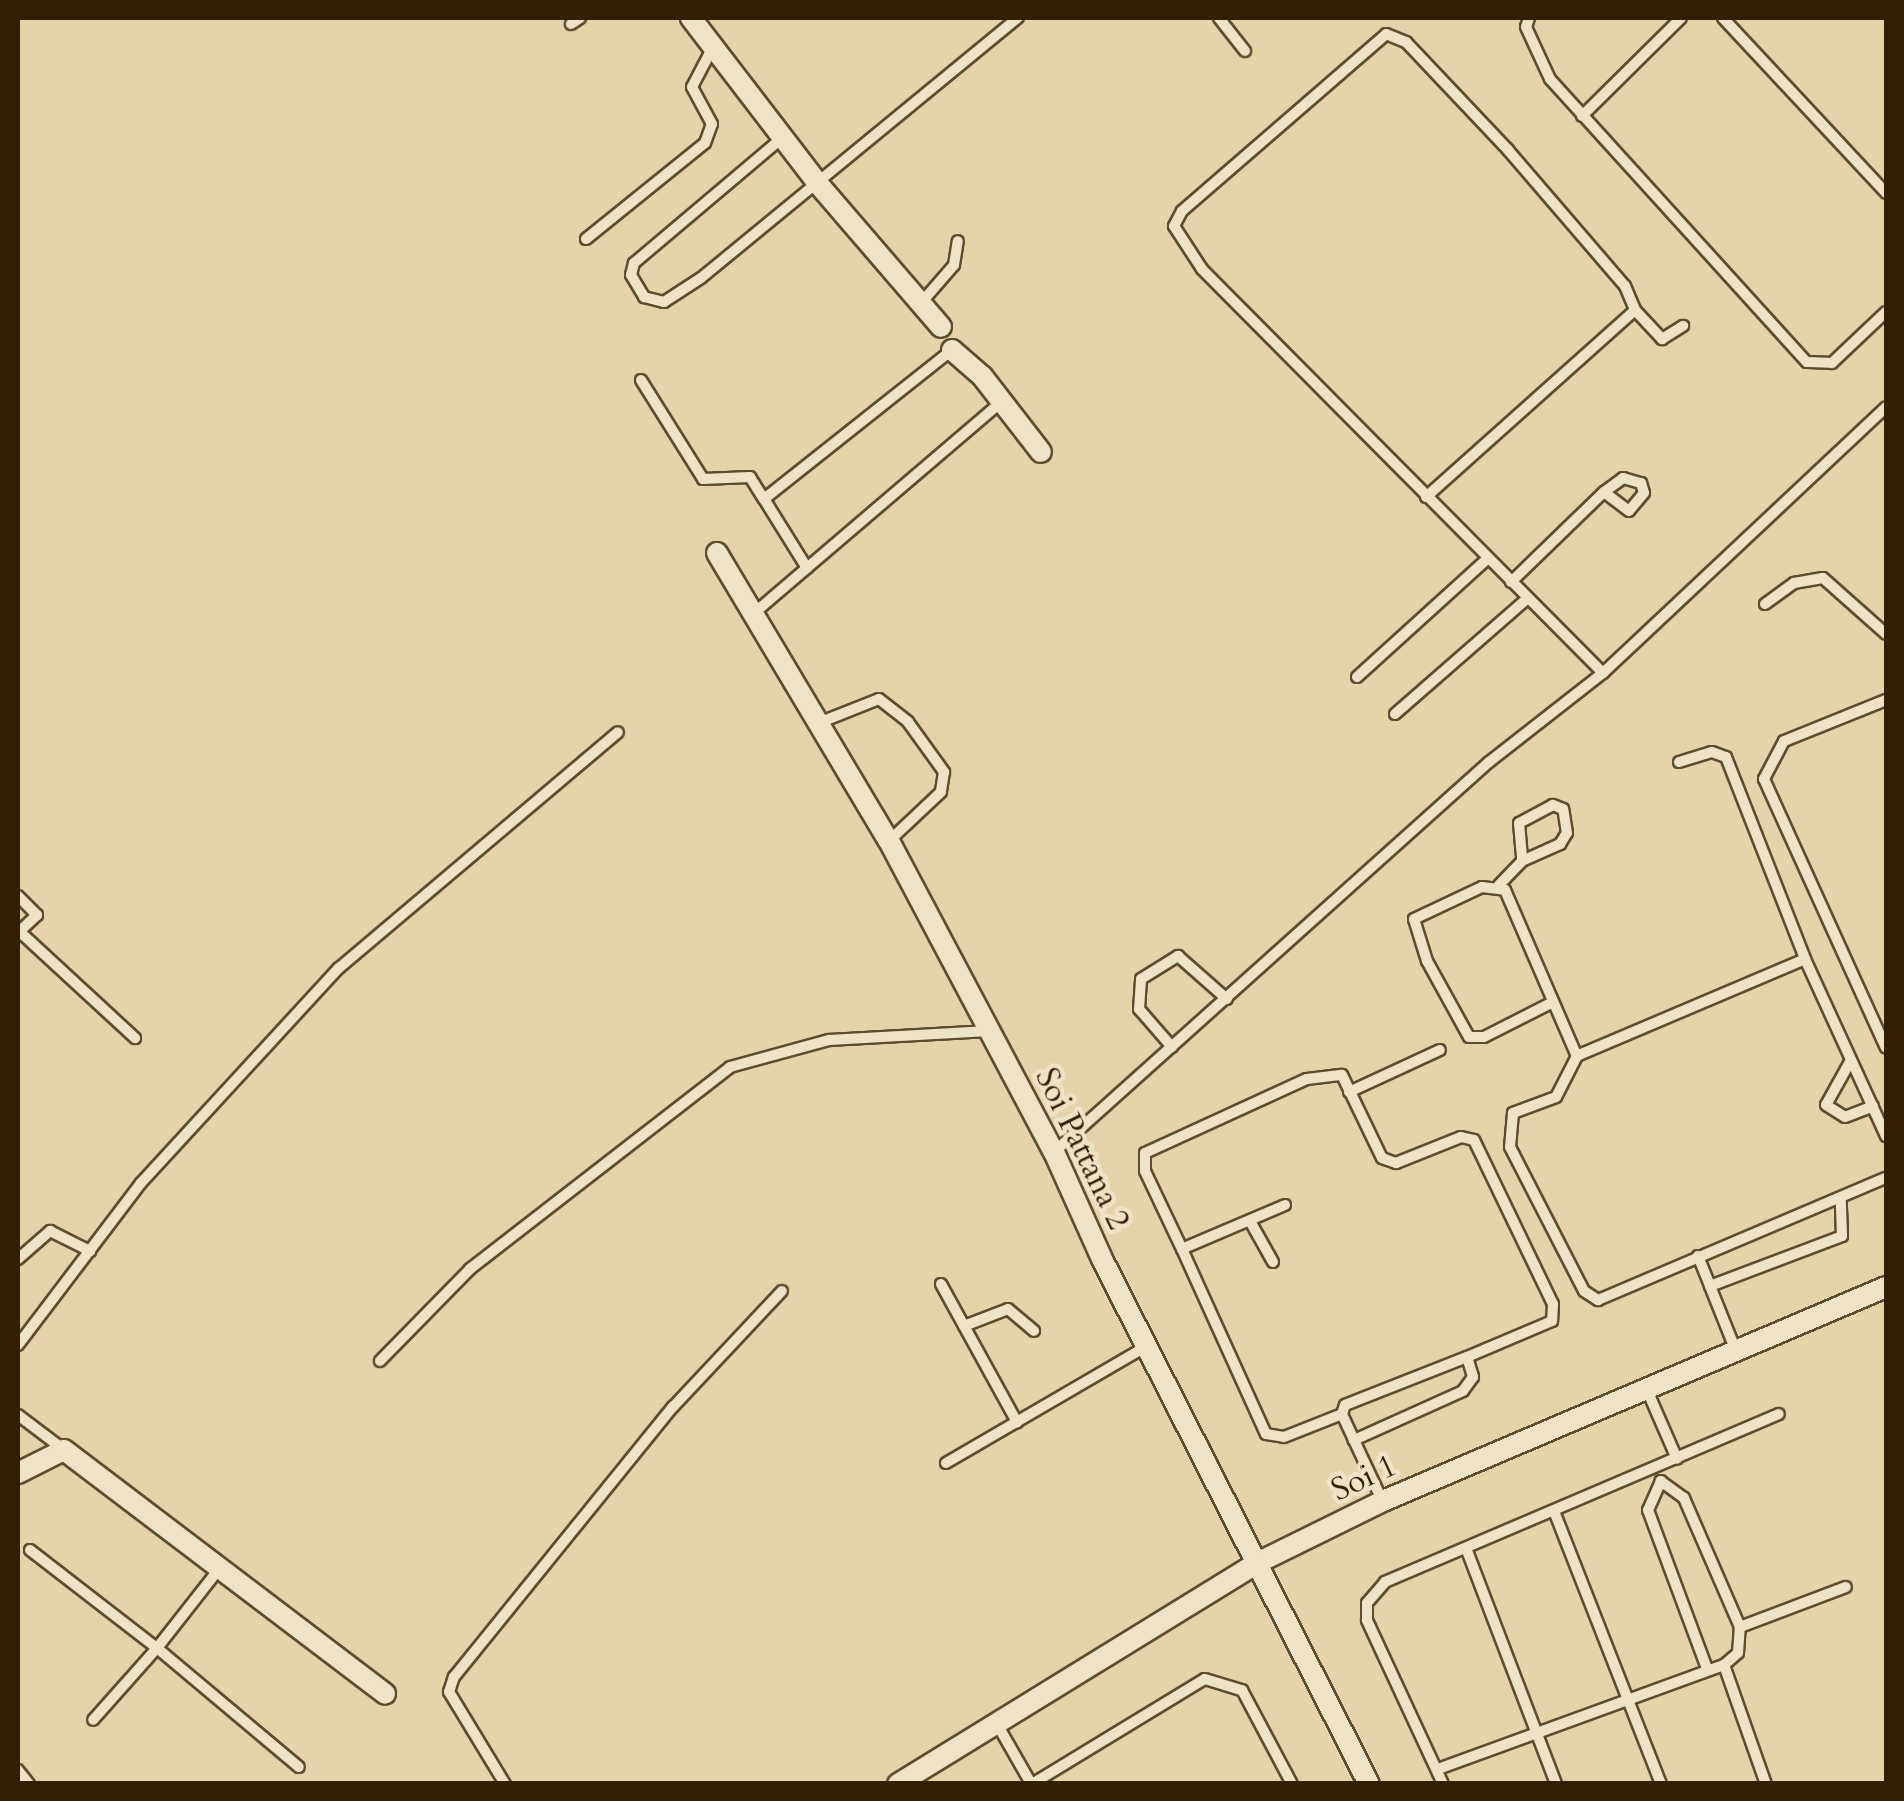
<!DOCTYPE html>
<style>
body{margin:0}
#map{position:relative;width:1904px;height:1801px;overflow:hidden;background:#e5d4a9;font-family:Cardo,serif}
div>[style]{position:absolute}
.roads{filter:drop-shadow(2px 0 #5f4c2f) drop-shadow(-2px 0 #5f4c2f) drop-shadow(0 2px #5f4c2f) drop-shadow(0 -2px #5f4c2f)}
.lane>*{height:10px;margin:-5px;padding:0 5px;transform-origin:5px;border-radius:5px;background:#eee3c7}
.street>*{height:20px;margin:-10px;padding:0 10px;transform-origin:10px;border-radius:10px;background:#eee3c7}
span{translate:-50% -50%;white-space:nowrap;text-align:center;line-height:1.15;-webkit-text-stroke:9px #eee3c7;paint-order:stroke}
.street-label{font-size:32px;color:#321f06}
.frame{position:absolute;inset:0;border:20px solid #321f06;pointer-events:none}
</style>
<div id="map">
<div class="roads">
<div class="lane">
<div style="left:1219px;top:18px;width:42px;rotate:51.8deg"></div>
<div style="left:1529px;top:18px;width:9px;rotate:108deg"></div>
<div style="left:1526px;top:27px;width:57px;rotate:65.2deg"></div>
<div style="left:1550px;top:79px;width:382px;rotate:47.8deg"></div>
<div style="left:1807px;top:362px;width:25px;rotate:2deg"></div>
<div style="left:1832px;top:363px;width:74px;rotate:-43.4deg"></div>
<div style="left:1723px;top:18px;width:239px;rotate:47deg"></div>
<div style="left:571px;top:24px;width:11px;rotate:-34deg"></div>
<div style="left:1582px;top:116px;width:139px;rotate:-44.7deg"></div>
<div style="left:782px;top:138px;width:194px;rotate:139.8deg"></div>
<div style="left:634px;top:263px;width:12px;rotate:104deg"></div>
<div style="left:631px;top:275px;width:26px;rotate:59deg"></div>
<div style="left:644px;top:297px;width:21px;rotate:14deg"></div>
<div style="left:664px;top:302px;width:44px;rotate:-33deg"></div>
<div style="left:701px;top:278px;width:410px;rotate:-39.4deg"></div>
<div style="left:586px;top:239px;width:153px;rotate:-38.9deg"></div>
<div style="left:705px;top:143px;width:20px;rotate:-70deg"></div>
<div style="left:712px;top:124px;width:42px;rotate:-118.4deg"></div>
<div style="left:692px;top:87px;width:45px;rotate:-62.3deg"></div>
<div style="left:921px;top:303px;width:50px;rotate:-49deg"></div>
<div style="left:954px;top:265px;width:24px;rotate:-81deg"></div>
<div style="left:641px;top:380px;width:117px;rotate:57.9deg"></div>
<div style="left:703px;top:479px;width:47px;rotate:-2.4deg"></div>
<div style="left:750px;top:477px;width:26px;rotate:58deg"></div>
<div style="left:1426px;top:497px;width:280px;rotate:-41.8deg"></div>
<div style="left:1635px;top:310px;width:40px;rotate:47deg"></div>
<div style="left:1662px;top:339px;width:25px;rotate:-32deg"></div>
<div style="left:807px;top:568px;width:81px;rotate:-121.9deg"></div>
<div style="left:764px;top:499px;width:240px;rotate:-38.4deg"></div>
<div style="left:1511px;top:582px;width:129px;rotate:-44.1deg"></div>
<div style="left:1604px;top:492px;width:24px;rotate:-36deg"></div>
<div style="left:1623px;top:478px;width:19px;rotate:16deg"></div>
<div style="left:1641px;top:483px;width:10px;rotate:73deg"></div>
<div style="left:1644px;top:493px;width:23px;rotate:130deg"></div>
<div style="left:1629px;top:511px;width:31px;rotate:-143deg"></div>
<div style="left:1765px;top:604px;width:36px;rotate:-36deg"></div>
<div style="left:1794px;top:583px;width:29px;rotate:-10deg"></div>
<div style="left:1823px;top:578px;width:84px;rotate:41.6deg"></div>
<div style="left:753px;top:614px;width:323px;rotate:-40.5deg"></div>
<div style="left:1603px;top:673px;width:569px;rotate:-134.79deg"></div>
<div style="left:1202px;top:269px;width:51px;rotate:-123.1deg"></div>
<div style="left:1174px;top:226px;width:17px;rotate:-62deg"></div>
<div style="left:1182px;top:211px;width:270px;rotate:-40.9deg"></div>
<div style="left:1386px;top:34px;width:22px;rotate:22deg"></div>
<div style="left:1406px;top:42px;width:149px;rotate:46.6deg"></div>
<div style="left:1508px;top:150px;width:179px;rotate:49.3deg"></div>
<div style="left:1625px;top:286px;width:26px;rotate:67deg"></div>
<div style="left:1357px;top:677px;width:176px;rotate:-42.2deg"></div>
<div style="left:1886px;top:700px;width:110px;rotate:158.1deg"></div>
<div style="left:1784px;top:741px;width:43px;rotate:117.8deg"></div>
<div style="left:1764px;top:779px;width:295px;rotate:65.6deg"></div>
<div style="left:1395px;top:714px;width:176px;rotate:-41.1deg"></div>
<div style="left:821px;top:722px;width:62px;rotate:-21.6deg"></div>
<div style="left:879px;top:699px;width:37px;rotate:38deg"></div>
<div style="left:908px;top:722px;width:62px;rotate:54.2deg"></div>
<div style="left:944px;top:772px;width:20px;rotate:99deg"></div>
<div style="left:941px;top:792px;width:71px;rotate:136.7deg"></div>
<div style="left:1679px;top:762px;width:34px;rotate:-17deg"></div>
<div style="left:1712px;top:752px;width:15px;rotate:20deg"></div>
<div style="left:1726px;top:757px;width:217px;rotate:68.6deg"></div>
<div style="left:1805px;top:959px;width:195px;rotate:65.4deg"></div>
<div style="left:1499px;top:885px;width:33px;rotate:-46deg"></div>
<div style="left:1522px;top:861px;width:42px;rotate:-24.1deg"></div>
<div style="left:1560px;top:844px;width:13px;rotate:-58deg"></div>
<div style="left:1567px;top:833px;width:24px;rotate:-99deg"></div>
<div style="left:1563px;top:809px;width:11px;rotate:-158deg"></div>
<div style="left:1553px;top:805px;width:38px;rotate:152deg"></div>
<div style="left:1519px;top:823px;width:38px;rotate:85deg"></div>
<div style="left:18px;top:896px;width:27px;rotate:45deg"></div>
<div style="left:37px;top:915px;width:26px;rotate:137deg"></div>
<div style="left:19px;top:931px;width:158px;rotate:42.7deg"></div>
<div style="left:1805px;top:959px;width:248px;rotate:157deg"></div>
<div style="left:1577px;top:1056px;width:46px;rotate:117.1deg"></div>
<div style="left:1556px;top:1097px;width:46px;rotate:159.6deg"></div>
<div style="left:1513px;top:1113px;width:34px;rotate:95deg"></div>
<div style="left:1510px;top:1147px;width:162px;rotate:62.8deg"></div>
<div style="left:1584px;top:1291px;width:17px;rotate:33deg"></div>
<div style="left:1598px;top:1300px;width:313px;rotate:-23deg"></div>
<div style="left:1553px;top:1002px;width:77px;rotate:153.1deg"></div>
<div style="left:1484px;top:1037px;width:15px;rotate:180deg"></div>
<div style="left:1469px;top:1037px;width:87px;rotate:-118.9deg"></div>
<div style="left:1427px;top:961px;width:44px;rotate:-107.2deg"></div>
<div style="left:1414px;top:919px;width:75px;rotate:-25.2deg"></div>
<div style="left:1482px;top:887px;width:23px;rotate:7deg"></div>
<div style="left:1505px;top:890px;width:181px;rotate:66.6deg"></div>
<div style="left:1172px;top:1047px;width:50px;rotate:-131deg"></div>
<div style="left:1139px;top:1009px;width:30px;rotate:-86deg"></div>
<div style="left:1141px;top:979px;width:44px;rotate:-31.9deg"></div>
<div style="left:1178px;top:956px;width:65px;rotate:41.3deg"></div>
<div style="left:1851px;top:1060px;width:51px;rotate:119.1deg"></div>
<div style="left:1826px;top:1105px;width:22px;rotate:32deg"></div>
<div style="left:1845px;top:1117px;width:30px;rotate:-21deg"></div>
<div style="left:1349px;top:1092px;width:100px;rotate:-24.8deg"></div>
<div style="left:1054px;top:1152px;width:584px;rotate:-41.88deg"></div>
<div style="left:1489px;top:762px;width:145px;rotate:-38deg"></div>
<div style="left:1603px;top:673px;width:388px;rotate:-43.2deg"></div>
<div style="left:1285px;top:1205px;width:112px;rotate:156.9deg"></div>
<div style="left:1182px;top:1249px;width:203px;rotate:65.6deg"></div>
<div style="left:1266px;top:1434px;width:18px;rotate:9deg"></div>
<div style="left:1284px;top:1437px;width:62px;rotate:-21.6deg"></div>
<div style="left:1250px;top:1221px;width:47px;rotate:60.7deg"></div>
<div style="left:1182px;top:1249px;width:86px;rotate:-115.4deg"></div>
<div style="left:1145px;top:1171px;width:18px;rotate:-90deg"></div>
<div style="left:1145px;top:1153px;width:178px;rotate:-24.6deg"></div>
<div style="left:1307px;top:1079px;width:35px;rotate:-7deg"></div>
<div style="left:1342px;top:1075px;width:92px;rotate:64.3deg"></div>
<div style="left:1382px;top:1158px;width:15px;rotate:20deg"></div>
<div style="left:1396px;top:1163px;width:70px;rotate:-21.8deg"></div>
<div style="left:1461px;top:1137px;width:13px;rotate:13deg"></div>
<div style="left:1474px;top:1140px;width:182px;rotate:64.3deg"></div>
<div style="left:1553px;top:1304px;width:17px;rotate:93deg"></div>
<div style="left:1552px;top:1321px;width:92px;rotate:157deg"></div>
<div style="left:1698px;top:1256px;width:32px;rotate:68deg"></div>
<div style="left:1710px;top:1286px;width:141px;rotate:-20.7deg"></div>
<div style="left:1842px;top:1236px;width:36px;rotate:-92deg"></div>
<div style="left:18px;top:1259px;width:43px;rotate:-41.2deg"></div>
<div style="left:50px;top:1231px;width:45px;rotate:26.6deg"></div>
<div style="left:941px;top:1284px;width:158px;rotate:61.2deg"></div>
<div style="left:1710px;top:1286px;width:70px;rotate:68.2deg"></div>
<div style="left:964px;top:1326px;width:47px;rotate:-21.1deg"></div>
<div style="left:1008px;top:1309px;width:34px;rotate:40deg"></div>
<div style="left:18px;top:1345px;width:203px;rotate:-52.8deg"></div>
<div style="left:141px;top:1183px;width:292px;rotate:-47.4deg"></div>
<div style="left:339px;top:968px;width:365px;rotate:-40.2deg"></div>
<div style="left:1467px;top:1357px;width:21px;rotate:73deg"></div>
<div style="left:1473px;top:1377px;width:17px;rotate:126deg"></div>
<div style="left:1463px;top:1391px;width:120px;rotate:155.8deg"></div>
<div style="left:1354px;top:1440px;width:29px;rotate:-115deg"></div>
<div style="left:1342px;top:1414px;width:9px;rotate:-72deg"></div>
<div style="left:1345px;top:1405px;width:131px;rotate:-21.5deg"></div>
<div style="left:380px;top:1361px;width:129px;rotate:-45.6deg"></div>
<div style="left:470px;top:1269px;width:329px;rotate:-37.8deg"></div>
<div style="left:730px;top:1067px;width:103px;rotate:-15.3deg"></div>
<div style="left:829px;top:1040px;width:160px;rotate:-3.2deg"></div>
<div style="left:1647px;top:1390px;width:75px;rotate:66.5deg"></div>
<div style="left:18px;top:1415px;width:56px;rotate:37.1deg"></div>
<div style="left:1354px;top:1440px;width:66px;rotate:65deg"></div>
<div style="left:946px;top:1463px;width:233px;rotate:-30.2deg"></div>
<div style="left:1554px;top:1511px;width:293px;rotate:68.6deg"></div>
<div style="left:1466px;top:1548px;width:253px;rotate:69.1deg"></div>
<div style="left:30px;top:1550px;width:160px;rotate:37.7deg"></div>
<div style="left:157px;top:1648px;width:96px;rotate:131.6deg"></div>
<div style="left:219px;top:1569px;width:100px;rotate:128.1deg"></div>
<div style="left:157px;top:1648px;width:185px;rotate:40deg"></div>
<div style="left:1740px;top:1627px;width:113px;rotate:-20.7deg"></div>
<div style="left:1724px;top:1665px;width:126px;rotate:70.6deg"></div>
<div style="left:997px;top:1724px;width:64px;rotate:60.3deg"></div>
<div style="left:1438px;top:1769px;width:304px;rotate:-20deg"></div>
<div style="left:1724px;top:1665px;width:18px;rotate:-41deg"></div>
<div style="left:1738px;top:1653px;width:26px;rotate:-86deg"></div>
<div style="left:1740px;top:1627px;width:141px;rotate:-113.5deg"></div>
<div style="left:1684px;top:1498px;width:29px;rotate:-144deg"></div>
<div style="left:1661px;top:1481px;width:32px;rotate:114deg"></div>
<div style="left:1648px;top:1510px;width:170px;rotate:69.6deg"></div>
<div style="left:18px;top:1770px;width:18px;rotate:52deg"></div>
<div style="left:505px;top:1784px;width:108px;rotate:-121.3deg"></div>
<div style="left:449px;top:1692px;width:16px;rotate:-72deg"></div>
<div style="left:454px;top:1677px;width:348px;rotate:-51deg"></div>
<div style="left:673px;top:1407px;width:159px;rotate:-46.8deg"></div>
<div style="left:1032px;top:1784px;width:202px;rotate:-31.3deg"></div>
<div style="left:1205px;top:1679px;width:39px;rotate:17deg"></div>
<div style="left:1242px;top:1690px;width:106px;rotate:62deg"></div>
<div style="left:1443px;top:1784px;width:181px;rotate:-114.9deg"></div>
<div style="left:1367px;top:1620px;width:17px;rotate:-90deg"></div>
<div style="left:1367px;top:1603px;width:28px;rotate:-49deg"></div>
<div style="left:1385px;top:1582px;width:428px;rotate:-23.1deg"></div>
</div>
<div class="street">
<div style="left:691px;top:18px;width:210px;rotate:52.5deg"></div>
<div style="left:819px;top:185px;width:187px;rotate:49.3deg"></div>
<div style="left:952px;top:350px;width:40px;rotate:41deg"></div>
<div style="left:982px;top:376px;width:96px;rotate:52.2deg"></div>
<div style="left:717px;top:553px;width:335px;rotate:59.2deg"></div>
<div style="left:889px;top:841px;width:352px;rotate:62.1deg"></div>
<div style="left:1054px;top:1152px;width:117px;rotate:65.8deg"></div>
<div style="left:1102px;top:1259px;width:589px;rotate:63.04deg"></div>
<div style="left:18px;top:1473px;width:51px;rotate:-26.6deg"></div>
<div style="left:64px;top:1450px;width:403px;rotate:37.2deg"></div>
<div style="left:898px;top:1784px;width:422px;rotate:-31.6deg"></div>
<div style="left:1257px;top:1563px;width:140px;rotate:-26.2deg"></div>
<div style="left:1383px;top:1501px;width:547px;rotate:-23.05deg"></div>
</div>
</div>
<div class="street-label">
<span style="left:1082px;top:1149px;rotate:64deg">Soi Pattana 2</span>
<span style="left:1364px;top:1478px;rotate:-25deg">Soi 1</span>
</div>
<div class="frame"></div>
</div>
